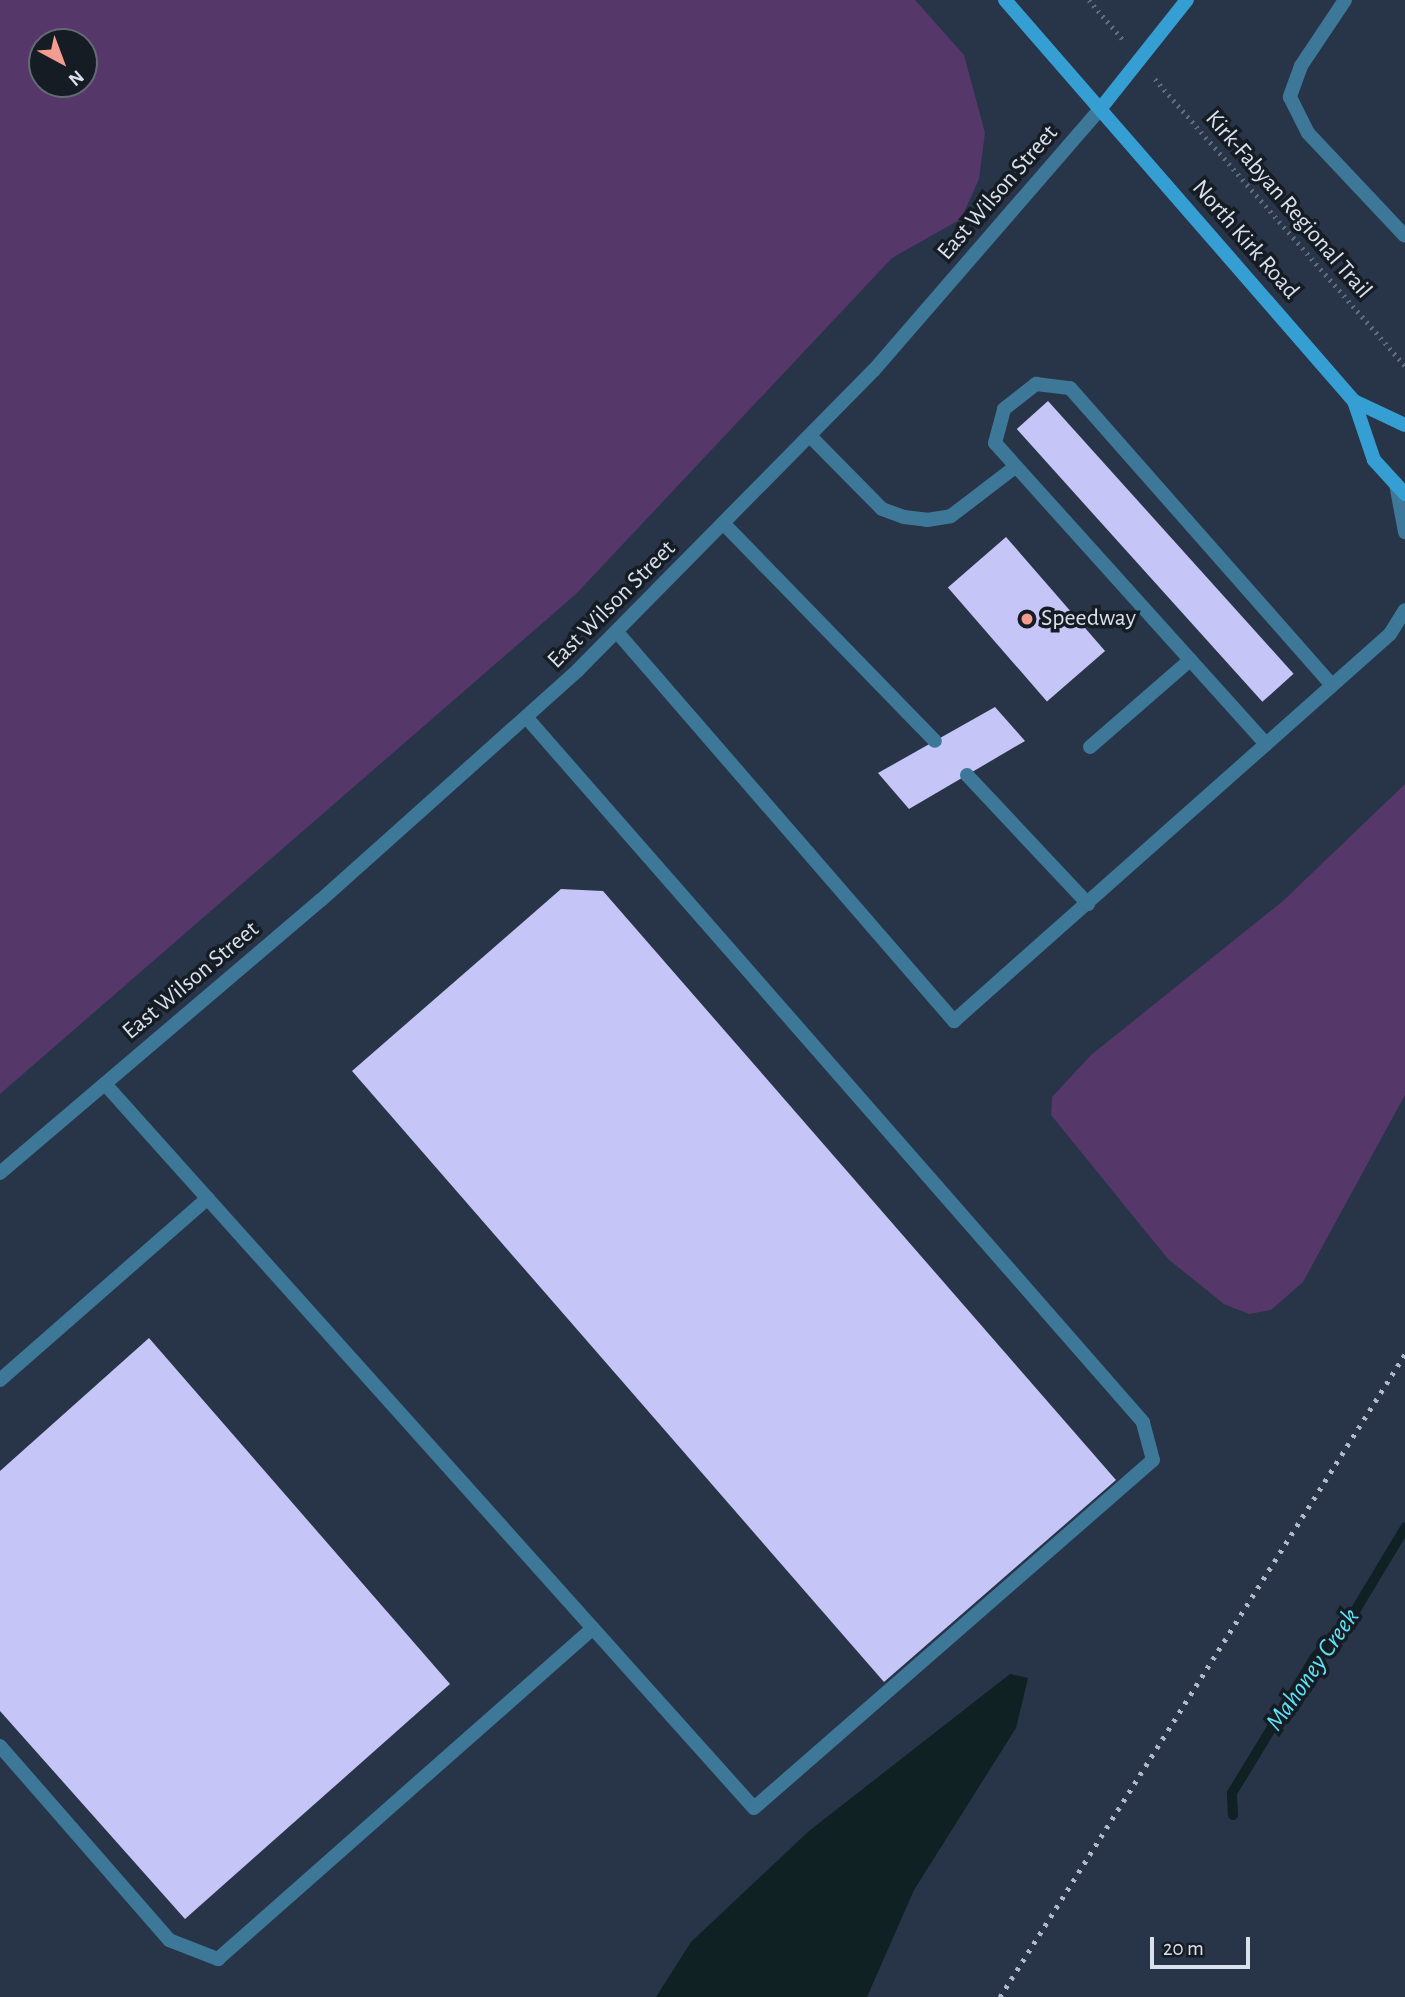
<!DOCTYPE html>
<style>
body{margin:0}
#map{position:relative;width:1405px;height:1997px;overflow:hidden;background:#283447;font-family:"Alegreya Sans",sans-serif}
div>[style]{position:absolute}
.green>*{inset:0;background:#553769}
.water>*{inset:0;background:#0f2123}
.stream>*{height:10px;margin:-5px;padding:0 5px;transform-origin:5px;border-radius:5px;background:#0f2123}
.building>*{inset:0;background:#c6c5f7;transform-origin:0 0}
.path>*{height:4.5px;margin-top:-2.25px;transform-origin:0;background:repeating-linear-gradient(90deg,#606b7c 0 2px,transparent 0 7px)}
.lane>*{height:14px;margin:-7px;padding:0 7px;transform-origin:7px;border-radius:7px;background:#3d7899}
.street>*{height:14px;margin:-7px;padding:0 7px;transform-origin:7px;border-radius:7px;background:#3d7899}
.secondary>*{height:14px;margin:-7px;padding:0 7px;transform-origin:7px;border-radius:7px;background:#359ed2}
.rail>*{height:5px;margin-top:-2.5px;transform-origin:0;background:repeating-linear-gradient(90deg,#b0b9c7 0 3.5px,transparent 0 10.5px)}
.dots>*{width:19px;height:19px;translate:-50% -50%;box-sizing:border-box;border:4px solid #161c24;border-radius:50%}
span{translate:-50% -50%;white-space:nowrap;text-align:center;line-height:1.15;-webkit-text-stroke:7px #161c24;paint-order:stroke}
.street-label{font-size:24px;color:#d9e1ed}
.poi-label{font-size:24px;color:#d9e1ed}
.left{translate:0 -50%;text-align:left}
.water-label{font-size:26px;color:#5de2f6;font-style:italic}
.north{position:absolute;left:28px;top:28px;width:70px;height:70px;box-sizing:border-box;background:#161c24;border:2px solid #646b74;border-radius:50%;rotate:139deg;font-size:19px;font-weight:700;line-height:28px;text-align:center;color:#d9e1ed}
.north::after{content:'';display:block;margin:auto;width:24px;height:32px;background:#f59c91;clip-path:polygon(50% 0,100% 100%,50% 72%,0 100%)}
.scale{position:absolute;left:1150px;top:1937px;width:100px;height:32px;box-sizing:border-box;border:4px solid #d9e1ed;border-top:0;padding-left:9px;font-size:21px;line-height:24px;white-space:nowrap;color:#d9e1ed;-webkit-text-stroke:5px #161c24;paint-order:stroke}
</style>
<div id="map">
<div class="green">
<div style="clip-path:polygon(evenodd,0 0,915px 0,964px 55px,985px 133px,979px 179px,961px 219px,892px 258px,576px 594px,0 1094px,0 0,42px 42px,84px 42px,84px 84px,42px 84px,42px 42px)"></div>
<div style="clip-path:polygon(1405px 784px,1405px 1095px,1303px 1282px,1271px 1310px,1249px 1314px,1224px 1304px,1168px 1259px,1051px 1115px,1052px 1097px,1091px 1055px,1283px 901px)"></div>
</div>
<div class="water">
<div style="clip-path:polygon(1010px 1674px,1028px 1678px,1016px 1728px,914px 1890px,867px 1997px,656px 1997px,691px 1942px,809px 1831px)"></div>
</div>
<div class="stream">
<div style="left:1233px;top:1815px;width:22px;rotate:-93deg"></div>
<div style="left:1232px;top:1793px;width:159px;rotate:-58.6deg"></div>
<div style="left:1315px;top:1657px;width:50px;rotate:-46.6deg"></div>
<div style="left:1349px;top:1621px;width:109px;rotate:-58.9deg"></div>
</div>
<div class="building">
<div style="left:1048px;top:401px;width:367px;height:42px;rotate:48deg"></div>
<div style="left:1006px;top:537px;width:151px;height:77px;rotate:49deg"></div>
<div style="clip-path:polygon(995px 707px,1025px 741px,909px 809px,878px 773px)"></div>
<div style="clip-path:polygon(561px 889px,603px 891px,1116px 1480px,884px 1682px,352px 1071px)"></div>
<div style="clip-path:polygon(149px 1338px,450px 1684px,185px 1919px,0 1711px,0 1471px)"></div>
</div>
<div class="path">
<div style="left:1089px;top:0;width:55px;rotate:49.4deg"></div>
<div style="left:1155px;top:79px;width:381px;rotate:48.9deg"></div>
</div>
<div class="lane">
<div style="left:1345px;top:0;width:79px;rotate:123.7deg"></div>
<div style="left:1301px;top:66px;width:33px;rotate:110deg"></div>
<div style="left:1290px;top:97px;width:40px;rotate:63.4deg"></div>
<div style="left:1308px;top:133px;width:141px;rotate:46.7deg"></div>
<div style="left:811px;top:437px;width:101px;rotate:45.4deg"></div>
<div style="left:882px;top:509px;width:23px;rotate:20deg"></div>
<div style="left:904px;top:517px;width:23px;rotate:7deg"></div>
<div style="left:927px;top:520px;width:24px;rotate:-9deg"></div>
<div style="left:951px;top:516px;width:81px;rotate:-37.4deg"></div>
<div style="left:1396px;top:484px;width:49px;rotate:79.4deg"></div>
<div style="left:725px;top:525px;width:301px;rotate:45.8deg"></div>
<div style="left:617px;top:632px;width:515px;rotate:49.1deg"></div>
<div style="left:954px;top:1021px;width:583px;rotate:-41.59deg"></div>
<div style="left:1390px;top:634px;width:28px;rotate:-58deg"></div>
<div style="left:1266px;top:744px;width:405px;rotate:-132deg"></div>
<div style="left:995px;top:443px;width:35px;rotate:-75deg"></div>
<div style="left:1004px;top:409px;width:41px;rotate:-38deg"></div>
<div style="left:1036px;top:384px;width:34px;rotate:7deg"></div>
<div style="left:1070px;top:388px;width:396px;rotate:48.6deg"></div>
<div style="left:1090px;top:747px;width:133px;rotate:-41deg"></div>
<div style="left:967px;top:775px;width:177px;rotate:46.8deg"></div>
<div style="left:105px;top:1084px;width:972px;rotate:48.13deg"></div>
<div style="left:754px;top:1808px;width:529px;rotate:-41.09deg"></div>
<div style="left:1153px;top:1460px;width:39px;rotate:-105deg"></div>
<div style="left:1143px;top:1422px;width:935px;rotate:-131.19deg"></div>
<div style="left:0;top:1380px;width:276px;rotate:-41.2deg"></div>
<div style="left:0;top:1746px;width:257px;rotate:48.9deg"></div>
<div style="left:169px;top:1940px;width:53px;rotate:21.2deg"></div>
<div style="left:218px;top:1959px;width:500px;rotate:-41.43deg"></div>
</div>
<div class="street">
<div style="left:0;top:1173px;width:421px;rotate:-40.4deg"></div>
<div style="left:321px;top:900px;width:345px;rotate:-41.8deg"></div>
<div style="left:578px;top:670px;width:421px;rotate:-45.4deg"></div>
<div style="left:874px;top:370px;width:347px;rotate:-49.1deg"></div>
</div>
<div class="secondary">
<div style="left:1005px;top:0;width:532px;rotate:48.97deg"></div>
<div style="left:1354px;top:401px;width:62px;rotate:71.3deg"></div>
<div style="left:1374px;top:460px;width:46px;rotate:47.6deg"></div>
<div style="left:1101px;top:108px;width:138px;rotate:-51.5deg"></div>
<div style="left:1354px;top:401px;width:56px;rotate:25.2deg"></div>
</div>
<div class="rail">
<div style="left:1000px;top:1997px;width:760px;rotate:-57.79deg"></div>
</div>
<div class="dots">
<div style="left:1027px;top:619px;background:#f59c91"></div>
</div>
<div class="street-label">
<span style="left:998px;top:193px;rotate:-49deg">East Wilson Street</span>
<span style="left:1288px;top:205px;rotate:49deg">Kirk-Fabyan Regional Trail</span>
<span style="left:1245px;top:240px;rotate:49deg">North Kirk Road</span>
<span style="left:612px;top:605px;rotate:-45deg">East Wilson Street</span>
<span style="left:191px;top:981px;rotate:-40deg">East Wilson Street</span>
</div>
<div class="poi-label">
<span class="left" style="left:1041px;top:619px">Speedway</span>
</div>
<div class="water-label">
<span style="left:1313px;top:1670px;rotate:-55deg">Mahoney Creek</span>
</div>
<div class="north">N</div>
<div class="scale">20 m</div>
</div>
